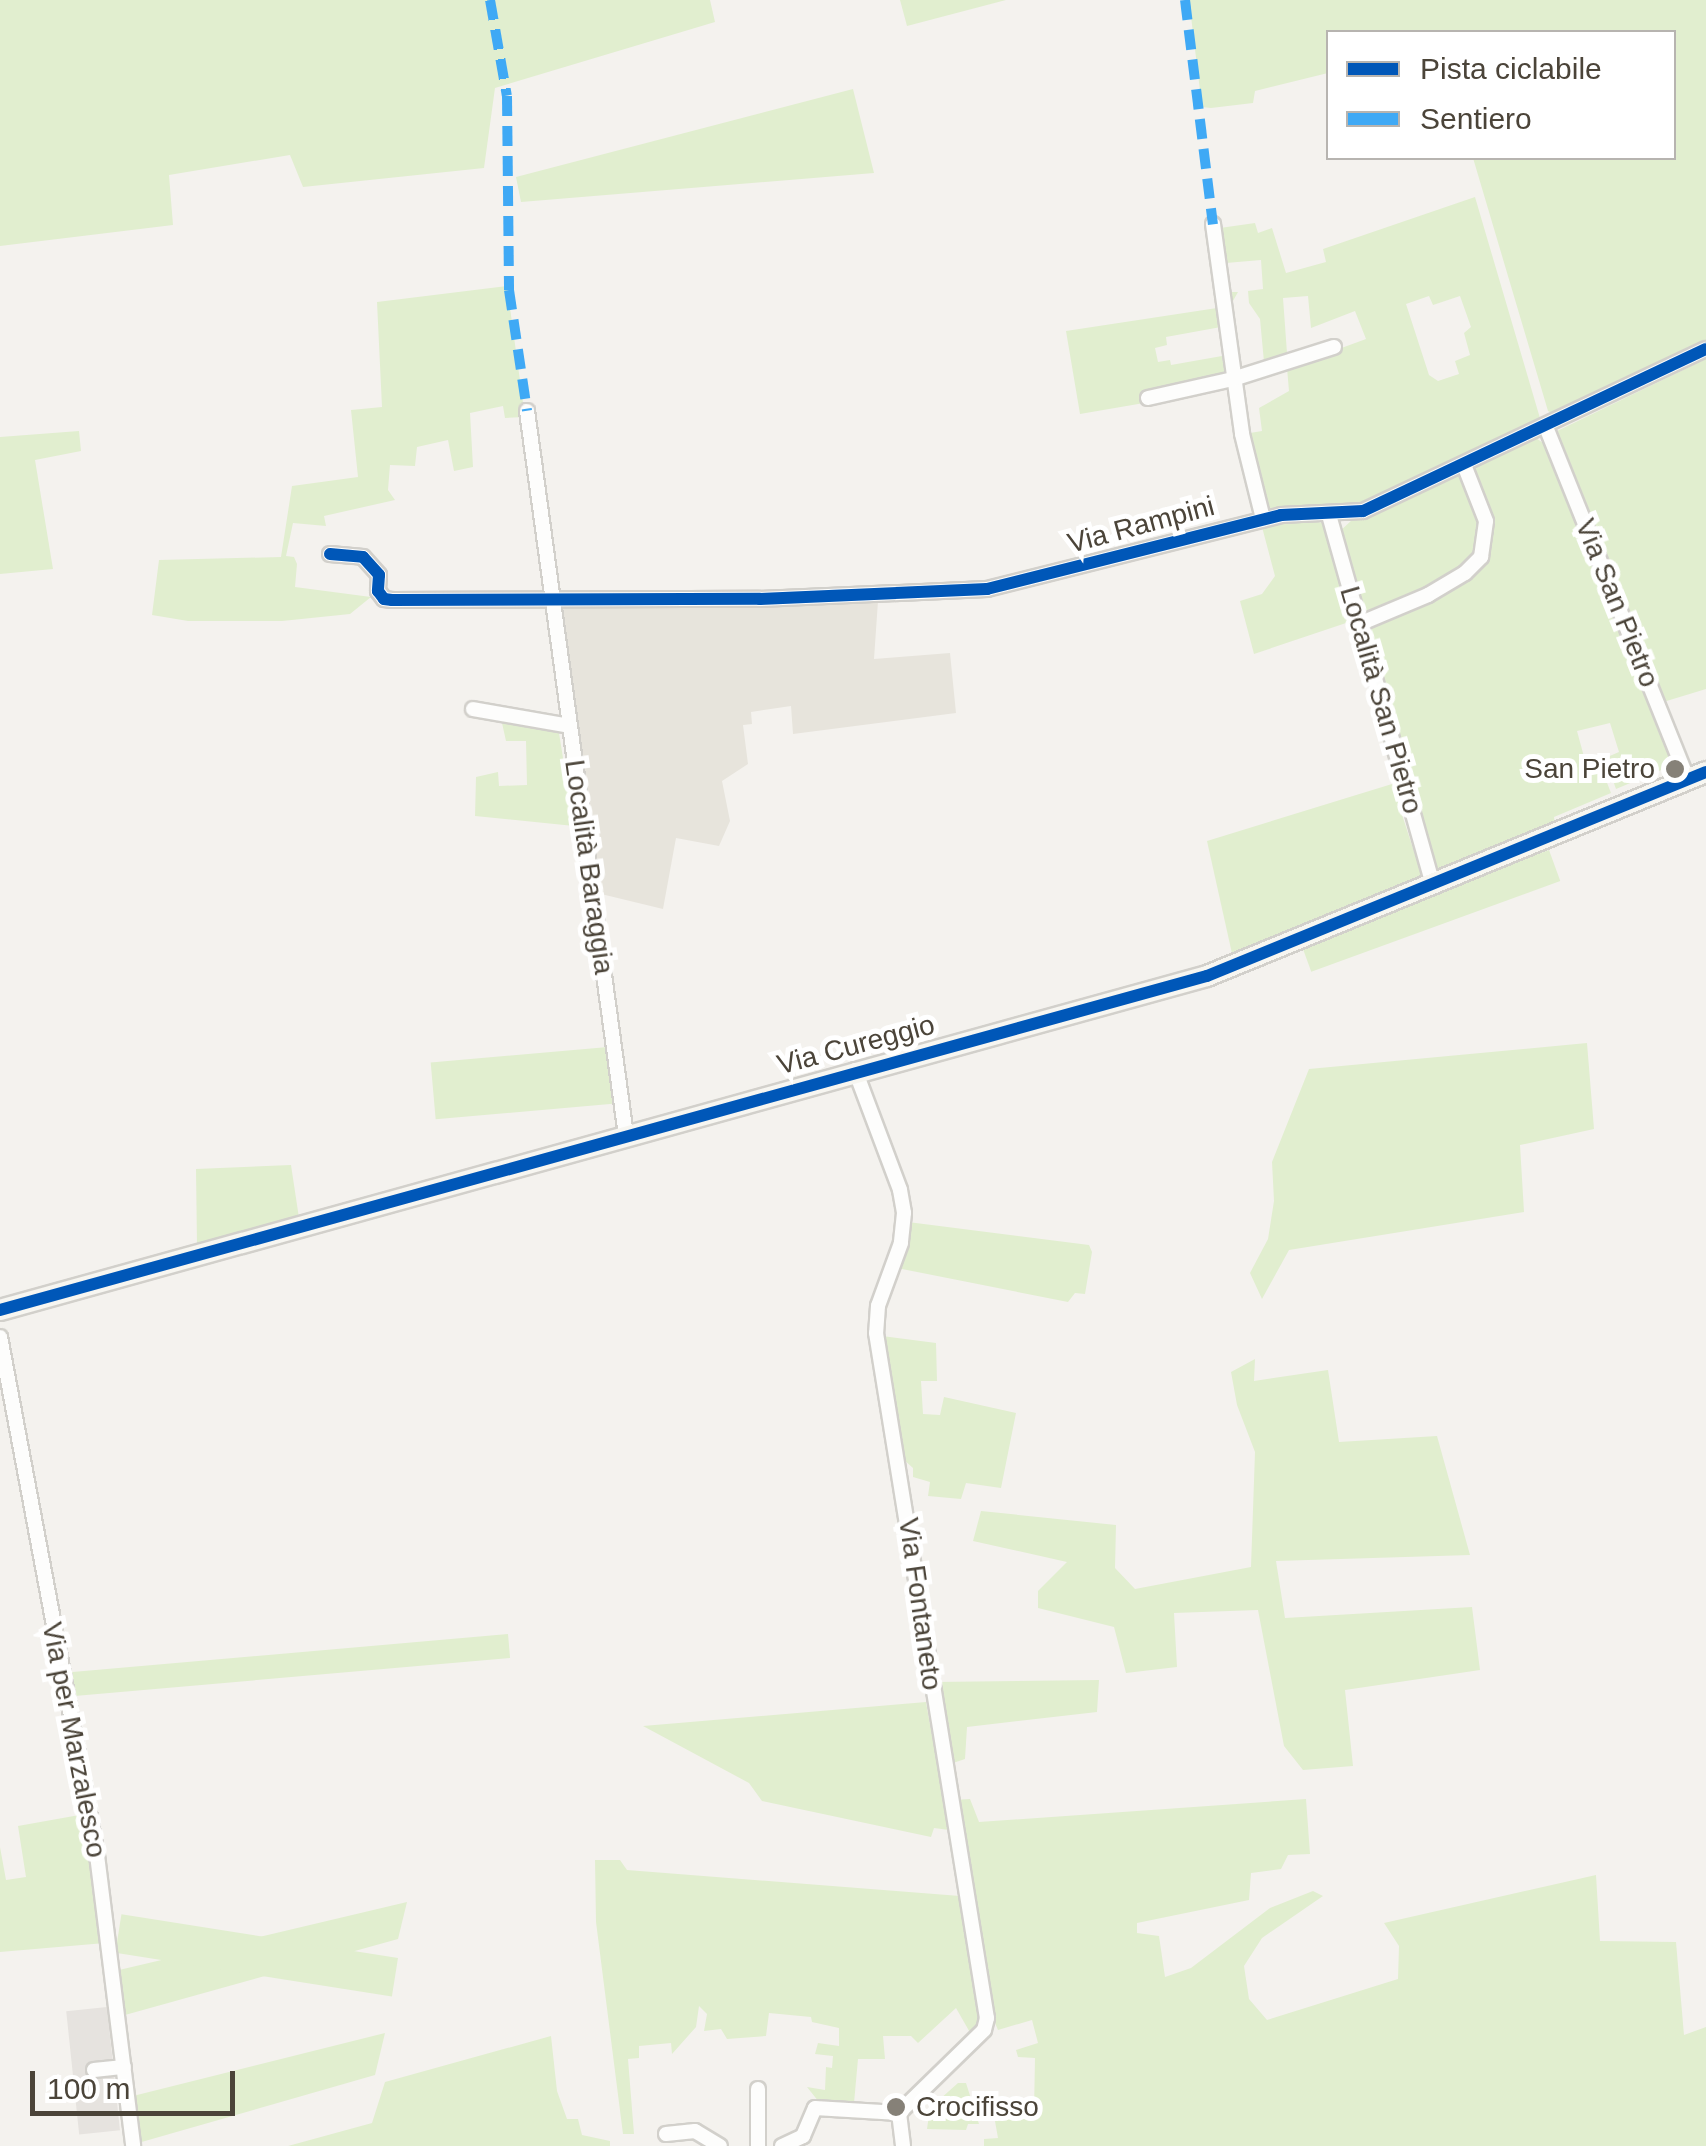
<!DOCTYPE html>
<meta charset="utf-8">
<style>
body{margin:0}
#map{position:relative;width:1706px;height:2146px;overflow:hidden;background:#f4f2ee;font-family:Arial,sans-serif}
div>[style]{position:absolute}
.residential>*{inset:0;background:#e7e4dc}
.green>*{inset:0;background:#e1eecf;transform-origin:0 0}
.parking>*{inset:0;background:#e6e3df;transform-origin:0 0}
.roads{filter:drop-shadow(2px 0 #d2d0cb) drop-shadow(-2px 0 #d2d0cb) drop-shadow(0 2px #d2d0cb) drop-shadow(0 -2px #d2d0cb)}
.street>*{height:14px;margin:-7px;padding:0 7px;transform-origin:7px;border-radius:7px;background:#fdfdfc}
.secondary>*{height:20px;margin:-10px;padding:0 10px;transform-origin:10px;border-radius:10px;background:#f7f6f1}
.quiet>*{height:10px;margin-top:-5px;transform-origin:0;background:repeating-linear-gradient(90deg,#3fa9f5 0 20px,transparent 0 30px)}
.cycleway>*{height:12px;margin:-6px;padding:0 6px;transform-origin:6px;border-radius:6px;background:#0057b8}
.dots>*{width:28px;height:28px;translate:-50% -50%;box-sizing:border-box;border:5px solid #fff;border-radius:50%}
span{translate:-50% -50%;white-space:nowrap;text-align:center;line-height:1.15;-webkit-text-stroke:10px #fff;paint-order:stroke}
.street-label{font-size:28px;color:#4b4439}
.poi-label{font-size:28px;color:#4b4439}
.right{translate:-100% -50%;text-align:right}
.left{translate:0 -50%;text-align:left}
.legend{position:absolute;left:1326px;top:30px;width:350px;height:130px;box-sizing:border-box;background:#fff;border:2px solid #b7b4b0;margin:0;padding:12px 18px;list-style:none;font-size:30px;color:#4b4439}
.legend li{display:flex;align-items:center;gap:20px;height:50px}
.legend b{width:50px;border:2px solid #b7b4b0}
.scale{position:absolute;left:30px;top:2071px;width:205px;height:45px;box-sizing:border-box;border:5px solid #4b4439;border-top:0;padding-left:12px;font-size:30px;line-height:35px;white-space:nowrap;color:#4b4439;-webkit-text-stroke:8px #fff;paint-order:stroke}
</style>
<div id="map">
<div class="residential">
<div style="clip-path:polygon(878px 601px,874px 659px,950px 653px,956px 713px,793px 734px,791px 706px,751px 712px,752px 724px,743px 725px,748px 764px,722px 781px,730px 821px,719px 846px,676px 838px,663px 909px,597px 893px,556px 602px,740px 606px)"></div>
</div>
<div class="green">
<div style="clip-path:polygon(0 0,710px 0,715px 22px,495px 88px,484px 168px,303px 187px,290px 155px,169px 175px,173px 225px,0 246px)"></div>
<div style="clip-path:polygon(900px 0,1006px 0,907px 26px)"></div>
<div style="clip-path:polygon(1189px 0,1706px 0,1706px 345px,1557px 416px,1548px 411px,1473px 158px,1674px 158px,1674px 32px,1328px 32px,1328px 73px,1255px 91px,1253px 103px,1211px 108px,1202px 107px)"></div>
<div style="clip-path:polygon(853px 89px,874px 173px,521px 202px,516px 177px)"></div>
<div style="clip-path:polygon(evenodd,1475px 197px,1542px 425px,1364px 505px,1268px 510px,1263px 506px,1244px 434px,1262px 431px,1259px 408px,1289px 391px,1287px 368px,1366px 339px,1355px 311px,1311px 328px,1308px 296px,1283px 298px,1287px 353px,1264px 362px,1260px 319px,1249px 303px,1248px 291px,1263px 289px,1261px 260px,1226px 263px,1228px 292px,1238px 292px,1229px 308px,1220px 228px,1255px 223px,1258px 233px,1272px 228px,1286px 273px,1326px 262px,1323px 249px,1475px 197px,1429px 296px,1433px 305px,1460px 296px,1471px 327px,1464px 333px,1470px 355px,1455px 361px,1459px 374px,1438px 381px,1429px 375px,1406px 304px,1429px 296px)"></div>
<div style="clip-path:polygon(507px 286px,525px 417px,505px 418px,503px 406px,470px 413px,473px 467px,454px 471px,448px 440px,417px 447px,415px 466px,390px 465px,388px 490px,395px 500px,324px 516px,326px 526px,293px 523px,286px 556px,294px 557px,297px 564px,295px 587px,371px 597px,350px 614px,282px 621px,188px 621px,152px 615px,159px 560px,281px 557px,292px 486px,358px 477px,351px 410px,382px 407px,377px 302px)"></div>
<div style="clip-path:polygon(1217px 308px,1221px 327px,1166px 337px,1167px 345px,1155px 348px,1158px 362px,1170px 360px,1171px 365px,1222px 356px,1225px 374px,1146px 391px,1144px 403px,1080px 414px,1066px 331px)"></div>
<div style="clip-path:polygon(1706px 359px,1706px 689px,1660px 703px,1553px 433px)"></div>
<div style="clip-path:polygon(79px 431px,81px 451px,35px 460px,53px 569px,0 574px,0 437px)"></div>
<div style="clip-path:polygon(1536px 438px,1543px 443px,1673px 765px,1616px 789px,1605px 758px,1619px 752px,1610px 723px,1577px 731px,1586px 764px,1599px 762px,1611px 793px,1554px 817px,1555px 826px,1435px 876px,1338px 533px,1352px 520px)"></div>
<div style="clip-path:polygon(1297px 519px,1324px 523px,1352px 621px,1254px 654px,1240px 601px,1262px 594px,1275px 576px,1262px 527px)"></div>
<div style="clip-path:polygon(502px 723px,559px 733px,574px 826px,475px 816px,476px 777px,498px 772px,499px 786px,527px 785px,526px 741px,506px 741px)"></div>
<div style="clip-path:polygon(1392px 784px,1423px 879px,1233px 958px,1207px 841px)"></div>
<div style="left:1549px;top:850px;width:33px;height:265px;rotate:70deg"></div>
<div style="clip-path:polygon(1587px 1043px,1594px 1129px,1520px 1145px,1524px 1212px,1289px 1250px,1262px 1299px,1250px 1273px,1268px 1239px,1274px 1201px,1272px 1162px,1309px 1069px)"></div>
<div style="left:608px;top:1047px;width:57px;height:178px;rotate:85deg"></div>
<div style="clip-path:polygon(291px 1165px,299px 1218px,197px 1246px,196px 1169px)"></div>
<div style="clip-path:polygon(908px 1222px,1089px 1245px,1092px 1252px,1085px 1294px,1075px 1293px,1068px 1302px,897px 1268px)"></div>
<div style="clip-path:polygon(882px 1336px,936px 1343px,937px 1381px,921px 1381px,923px 1414px,940px 1415px,944px 1397px,1016px 1413px,1001px 1488px,966px 1483px,961px 1499px,928px 1496px,930px 1482px,913px 1477px,913px 1468px,903px 1459px)"></div>
<div style="clip-path:polygon(1255px 1359px,1254px 1381px,1328px 1370px,1339px 1442px,1437px 1436px,1470px 1555px,1276px 1561px,1285px 1618px,1472px 1607px,1480px 1670px,1345px 1690px,1353px 1766px,1303px 1770px,1284px 1746px,1258px 1610px,1174px 1613px,1177px 1667px,1126px 1673px,1114px 1627px,1038px 1608px,1038px 1591px,1067px 1562px,973px 1541px,981px 1511px,1116px 1525px,1115px 1568px,1135px 1589px,1251px 1567px,1255px 1452px,1237px 1405px,1231px 1372px)"></div>
<div style="left:508px;top:1634px;width:24px;height:440px;rotate:85deg"></div>
<div style="clip-path:polygon(1099px 1680px,1097px 1712px,967px 1727px,965px 1759px,947px 1765px,934px 1682px)"></div>
<div style="clip-path:polygon(926px 1702px,949px 1830px,934px 1828px,931px 1837px,762px 1801px,749px 1783px,643px 1726px)"></div>
<div style="clip-path:polygon(970px 1799px,979px 1822px,1306px 1799px,1310px 1854px,1288px 1855px,1281px 1869px,1251px 1873px,1249px 1900px,1137px 1923px,1137px 1933px,1159px 1936px,1165px 1977px,1191px 1968px,1270px 1908px,1313px 1891px,1323px 1896px,1262px 1938px,1244px 1966px,1249px 1999px,1267px 2020px,1398px 1979px,1399px 1946px,1384px 1923px,1596px 1875px,1600px 1941px,1676px 1942px,1684px 2035px,1706px 2027px,1706px 2146px,984px 2146px,984px 2139px,998px 2138px,993px 2110px,1034px 2111px,1035px 2058px,1018px 2057px,1016px 2050px,1038px 2043px,1032px 2020px,998px 2030px,989px 2009px,953px 1800px)"></div>
<div style="clip-path:polygon(85px 1814px,105px 1943px,0 1952px,0 1847px,6px 1880px,26px 1877px,18px 1826px)"></div>
<div style="clip-path:polygon(595px 1860px,620px 1860px,627px 1870px,960px 1896px,982px 2016px,979px 2028px,972px 2036px,956px 2008px,918px 2043px,911px 2036px,883px 2036px,885px 2059px,858px 2059px,854px 2103px,819px 2102px,807px 2087px,825px 2090px,826px 2067px,832px 2068px,833px 2056px,815px 2054px,818px 2043px,839px 2046px,839px 2028px,812px 2022px,811px 2017px,769px 2013px,766px 2036px,727px 2039px,721px 2029px,704px 2031px,707px 2014px,699px 2006px,696px 2027px,672px 2054px,671px 2043px,639px 2046px,639px 2058px,628px 2059px,634px 2134px,623px 2134px,596px 1922px)"></div>
<div style="clip-path:polygon(407px 1902px,398px 1939px,125px 2015px,119px 1970px)"></div>
<div style="left:398px;top:1958px;width:39px;height:280px;rotate:99deg"></div>
<div style="clip-path:polygon(385px 2033px,375px 2075px,138px 2143px,133px 2096px)"></div>
<div style="clip-path:polygon(551px 2036px,557px 2091px,567px 2119px,578px 2119px,582px 2135px,610px 2141px,610px 2146px,288px 2146px,372px 2123px,385px 2082px)"></div>
<div style="clip-path:polygon(958px 2083px,966px 2083px,979px 2124px,968px 2124px,966px 2130px,927px 2129px,930px 2108px)"></div>
</div>
<div class="parking">
<div style="left:107px;top:2007px;width:124px;height:41px;rotate:84deg"></div>
</div>
<div class="roads">
<div class="street">
<div style="left:1213px;top:224px;width:212px;rotate:82.1deg"></div>
<div style="left:1242px;top:434px;width:88px;rotate:76.1deg"></div>
<div style="left:1148px;top:398px;width:87px;rotate:-12.6deg"></div>
<div style="left:1233px;top:379px;width:106px;rotate:-17.6deg"></div>
<div style="left:527px;top:411px;width:732px;rotate:82.22deg"></div>
<div style="left:1546px;top:427px;width:380px;rotate:68.1deg"></div>
<div style="left:1329px;top:515px;width:384px;rotate:74.3deg"></div>
<div style="left:330px;top:554px;width:33px;rotate:5deg"></div>
<div style="left:363px;top:557px;width:24px;rotate:48deg"></div>
<div style="left:379px;top:575px;width:16px;rotate:94deg"></div>
<div style="left:378px;top:591px;width:10px;rotate:53deg"></div>
<div style="left:384px;top:599px;width:8px;rotate:7deg"></div>
<div style="left:392px;top:600px;width:368px;rotate:-0.2deg"></div>
<div style="left:760px;top:599px;width:227px;rotate:-2.5deg"></div>
<div style="left:987px;top:589px;width:303px;rotate:-14.1deg"></div>
<div style="left:1281px;top:515px;width:82px;rotate:-2.8deg"></div>
<div style="left:1363px;top:511px;width:379px;rotate:-25.3deg"></div>
<div style="left:1359px;top:624px;width:75px;rotate:-22.8deg"></div>
<div style="left:1428px;top:595px;width:43px;rotate:-30.7deg"></div>
<div style="left:1465px;top:573px;width:23px;rotate:-45deg"></div>
<div style="left:1481px;top:557px;width:36px;rotate:-82deg"></div>
<div style="left:1486px;top:521px;width:60px;rotate:-111.4deg"></div>
<div style="left:473px;top:709px;width:98px;rotate:9.9deg"></div>
<div style="left:855px;top:1070px;width:128px;rotate:69.4deg"></div>
<div style="left:900px;top:1190px;width:23px;rotate:80deg"></div>
<div style="left:904px;top:1213px;width:30px;rotate:96deg"></div>
<div style="left:901px;top:1243px;width:67px;rotate:110.1deg"></div>
<div style="left:878px;top:1306px;width:27px;rotate:94deg"></div>
<div style="left:876px;top:1333px;width:694px;rotate:80.8deg"></div>
<div style="left:987px;top:2018px;width:12px;rotate:104deg"></div>
<div style="left:984px;top:2030px;width:119px;rotate:135.7deg"></div>
<div style="left:0;top:1337px;width:527px;rotate:79.39deg"></div>
<div style="left:97px;top:1855px;width:293px;rotate:82.9deg"></div>
<div style="left:94px;top:2070px;width:30px;rotate:-6deg"></div>
<div style="left:899px;top:2113px;width:33px;rotate:83deg"></div>
<div style="left:666px;top:2134px;width:29px;rotate:-6deg"></div>
<div style="left:695px;top:2131px;width:29px;rotate:31deg"></div>
<div style="left:758px;top:2146px;width:57px;rotate:-90deg"></div>
<div style="left:782px;top:2146px;width:23px;rotate:-25deg"></div>
<div style="left:803px;top:2136px;width:30px;rotate:-67deg"></div>
<div style="left:815px;top:2108px;width:84px;rotate:3.4deg"></div>
</div>
<div class="secondary">
<div style="left:0;top:1310px;width:1252px;rotate:-15.47deg"></div>
<div style="left:1207px;top:976px;width:539px;rotate:-22.24deg"></div>
</div>
</div>
<div class="quiet">
<div style="left:490px;top:0;width:97px;rotate:80deg"></div>
<div style="left:507px;top:96px;width:194px;rotate:89.4deg"></div>
<div style="left:509px;top:290px;width:122px;rotate:81.5deg"></div>
<div style="left:1185px;top:0;width:226px;rotate:82.9deg"></div>
</div>
<div class="cycleway">
<div style="left:330px;top:554px;width:33px;rotate:5deg"></div>
<div style="left:363px;top:557px;width:24px;rotate:48deg"></div>
<div style="left:379px;top:575px;width:16px;rotate:94deg"></div>
<div style="left:378px;top:591px;width:10px;rotate:53deg"></div>
<div style="left:384px;top:599px;width:8px;rotate:7deg"></div>
<div style="left:392px;top:600px;width:368px;rotate:-0.2deg"></div>
<div style="left:760px;top:599px;width:227px;rotate:-2.5deg"></div>
<div style="left:987px;top:589px;width:303px;rotate:-14.1deg"></div>
<div style="left:1281px;top:515px;width:82px;rotate:-2.8deg"></div>
<div style="left:1363px;top:511px;width:379px;rotate:-25.3deg"></div>
<div style="left:0;top:1310px;width:1252px;rotate:-15.47deg"></div>
<div style="left:1207px;top:976px;width:539px;rotate:-22.24deg"></div>
</div>
<div class="dots">
<div style="left:1675px;top:769px;background:#868178"></div>
<div style="left:896px;top:2107px;background:#868178"></div>
</div>
<div class="street-label">
<span style="left:1141px;top:525px;rotate:-15deg">Via Rampini</span>
<span style="left:1617px;top:603px;rotate:68deg">Via San Pietro</span>
<span style="left:1381px;top:700px;rotate:74deg">Località San Pietro</span>
<span style="left:589px;top:867px;rotate:82deg">Località Baraggia</span>
<span style="left:856px;top:1045px;rotate:-15deg">Via Cureggio</span>
<span style="left:920px;top:1604px;rotate:82deg">Via Fontaneto</span>
<span style="left:74px;top:1740px;rotate:79deg">Via per Marzalesco</span>
</div>
<div class="poi-label">
<span class="right" style="left:1655px;top:769px">San Pietro</span>
<span class="left" style="left:916px;top:2107px">Crocifisso</span>
</div>
<ul class="legend">
<li><b style="height:12px;background:#0057b8"></b>Pista ciclabile</li>
<li><b style="height:12px;background:#3fa9f5"></b>Sentiero</li>
</ul>
<div class="scale">100 m</div>
</div>
